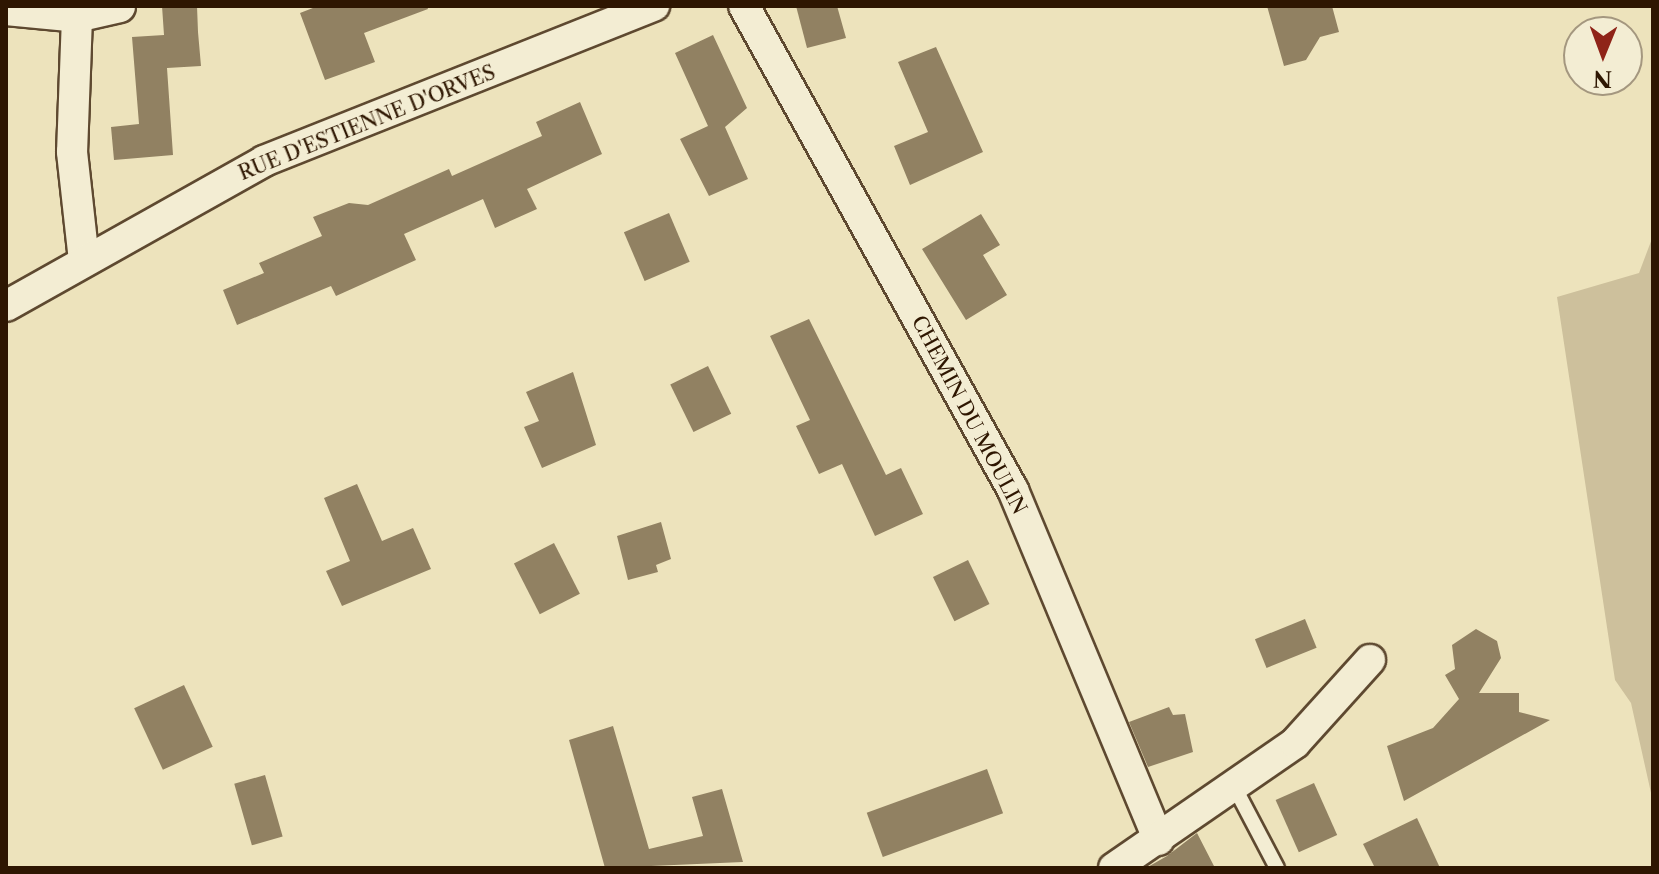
<!DOCTYPE html>
<style>
body{margin:0}
#map{position:relative;width:1659px;height:874px;overflow:hidden;background:#ede3bc;font-family:"Libre Caslon Text",serif}
div>[style]{position:absolute}
.green>*{inset:0;background:#cdc09c}
.building>*{inset:0;background:#918162;transform-origin:0 0}
.roads{filter:drop-shadow(2px 0 #5e4930) drop-shadow(-2px 0 #5e4930) drop-shadow(0 2px #5e4930) drop-shadow(0 -2px #5e4930)}
.service>*{height:14px;margin:-7px;padding:0 7px;transform-origin:7px;border-radius:7px;background:#f3edd3}
.minor>*{height:30px;margin:-15px;padding:0 15px;transform-origin:15px;border-radius:15px;background:#f3edd3}
span{translate:-50% -50%;white-space:nowrap;text-align:center;line-height:1.15;-webkit-text-stroke:6px #f3edd3;paint-order:stroke}
.street-label{font-size:20px;color:#2e1601}
.frame{position:absolute;inset:0;border:8px solid #2e1601;pointer-events:none}
.north{position:absolute;left:1563px;top:16px;width:80px;height:80px;box-sizing:border-box;background:#f3edd3;border:2px solid #a4977f;border-radius:50%;rotate:181deg;font-size:22px;font-weight:700;line-height:32px;text-align:center;color:#2e1601}
.north::after{content:'';display:block;margin:auto;width:28px;height:36px;background:#8f2418;clip-path:polygon(50% 0,100% 100%,50% 72%,0 100%)}
</style>
<div id="map">
<div class="green">
<div style="clip-path:polygon(1653px 236px,1653px 802px,1631px 703px,1615px 680px,1557px 297px,1639px 273px)"></div>
</div>
<div class="building">
<div style="clip-path:polygon(162px 6px,197px 6px,198px 32px,201px 66px,167px 68px,173px 155px,114px 160px,111px 127px,139px 124px,132px 37px,164px 35px)"></div>
<div style="clip-path:polygon(318px 6px,427px 6px,428px 9px,364px 33px,375px 62px,325px 80px,300px 13px)"></div>
<div style="clip-path:polygon(796px 6px,837px 6px,846px 38px,807px 48px)"></div>
<div style="clip-path:polygon(1267px 6px,1332px 6px,1339px 32px,1320px 37px,1306px 60px,1284px 66px)"></div>
<div style="clip-path:polygon(713px 35px,747px 108px,725px 127px,748px 179px,709px 196px,680px 139px,708px 126px,675px 53px)"></div>
<div style="clip-path:polygon(936px 47px,983px 152px,910px 185px,894px 146px,928px 132px,898px 62px)"></div>
<div style="clip-path:polygon(580px 102px,602px 154px,527px 189px,537px 209px,495px 228px,483px 199px,404px 234px,416px 260px,336px 296px,331px 286px,237px 325px,223px 290px,264px 273px,259px 263px,322px 236px,313px 217px,349px 203px,368px 205px,449px 169px,452px 176px,542px 136px,536px 122px)"></div>
<div style="left:669px;top:213px;width:53px;height:49px;rotate:67deg"></div>
<div style="clip-path:polygon(981px 214px,1000px 245px,983px 255px,1007px 295px,966px 320px,922px 249px)"></div>
<div style="clip-path:polygon(809px 319px,886px 475px,901px 468px,923px 514px,875px 536px,842px 464px,819px 474px,796px 426px,810px 420px,770px 336px)"></div>
<div style="left:708px;top:366px;width:53px;height:42px;rotate:64deg"></div>
<div style="clip-path:polygon(573px 372px,596px 445px,542px 468px,524px 427px,539px 421px,526px 392px)"></div>
<div style="clip-path:polygon(357px 484px,382px 541px,413px 528px,431px 569px,342px 606px,326px 571px,350px 561px,324px 498px)"></div>
<div style="clip-path:polygon(661px 522px,671px 559px,656px 565px,658px 572px,628px 580px,617px 536px)"></div>
<div style="left:554px;top:543px;width:57px;height:45px;rotate:63deg"></div>
<div style="left:968px;top:560px;width:49px;height:39px;rotate:64deg"></div>
<div style="left:1305px;top:619px;width:31px;height:54px;rotate:68deg"></div>
<div style="clip-path:polygon(1476px 629px,1497px 641px,1501px 658px,1479px 693px,1519px 693px,1519px 712px,1550px 720px,1404px 801px,1387px 746px,1433px 728px,1459px 699px,1445px 675px,1455px 669px,1452px 645px)"></div>
<div style="left:184px;top:685px;width:68px;height:55px;rotate:65deg"></div>
<div style="clip-path:polygon(1169px 707px,1173px 715px,1185px 714px,1193px 752px,1148px 767px,1129px 722px)"></div>
<div style="clip-path:polygon(613px 726px,649px 849px,703px 836px,692px 797px,722px 789px,743px 862px,605px 868px,569px 740px)"></div>
<div style="left:987px;top:769px;width:47px;height:128px;rotate:70deg"></div>
<div style="left:265px;top:775px;width:64px;height:32px;rotate:74deg"></div>
<div style="left:1314px;top:783px;width:57px;height:42px;rotate:66deg"></div>
<div style="clip-path:polygon(1417px 818px,1440px 868px,1375px 868px,1363px 844px)"></div>
<div style="clip-path:polygon(1197px 833px,1215px 868px,1146px 868px,1167px 856px)"></div>
</div>
<div class="roads">
<div class="service">
<div style="left:1236px;top:790px;width:88px;rotate:62.3deg"></div>
</div>
<div class="minor">
<div style="left:744px;top:6px;width:554px;rotate:60.94deg"></div>
<div style="left:1013px;top:490px;width:379px;rotate:67.4deg"></div>
<div style="left:6px;top:10px;width:71px;rotate:5.6deg"></div>
<div style="left:77px;top:17px;width:44px;rotate:-13.1deg"></div>
<div style="left:77px;top:17px;width:135px;rotate:92.1deg"></div>
<div style="left:72px;top:152px;width:110px;rotate:83.7deg"></div>
<div style="left:6px;top:306px;width:296px;rotate:-29.3deg"></div>
<div style="left:264px;top:161px;width:420px;rotate:-21.7deg"></div>
<div style="left:1114px;top:868px;width:220px;rotate:-34.6deg"></div>
<div style="left:1295px;top:743px;width:112px;rotate:-47.9deg"></div>
</div>
</div>
<div class="street-label">
<span style="left:367px;top:123px;rotate:-22deg">RUE D'ESTIENNE D'ORVES</span>
<span style="left:969px;top:415px;rotate:62deg">CHEMIN DU MOULIN</span>
</div>
<div class="frame"></div>
<div class="north">N</div>
</div>
